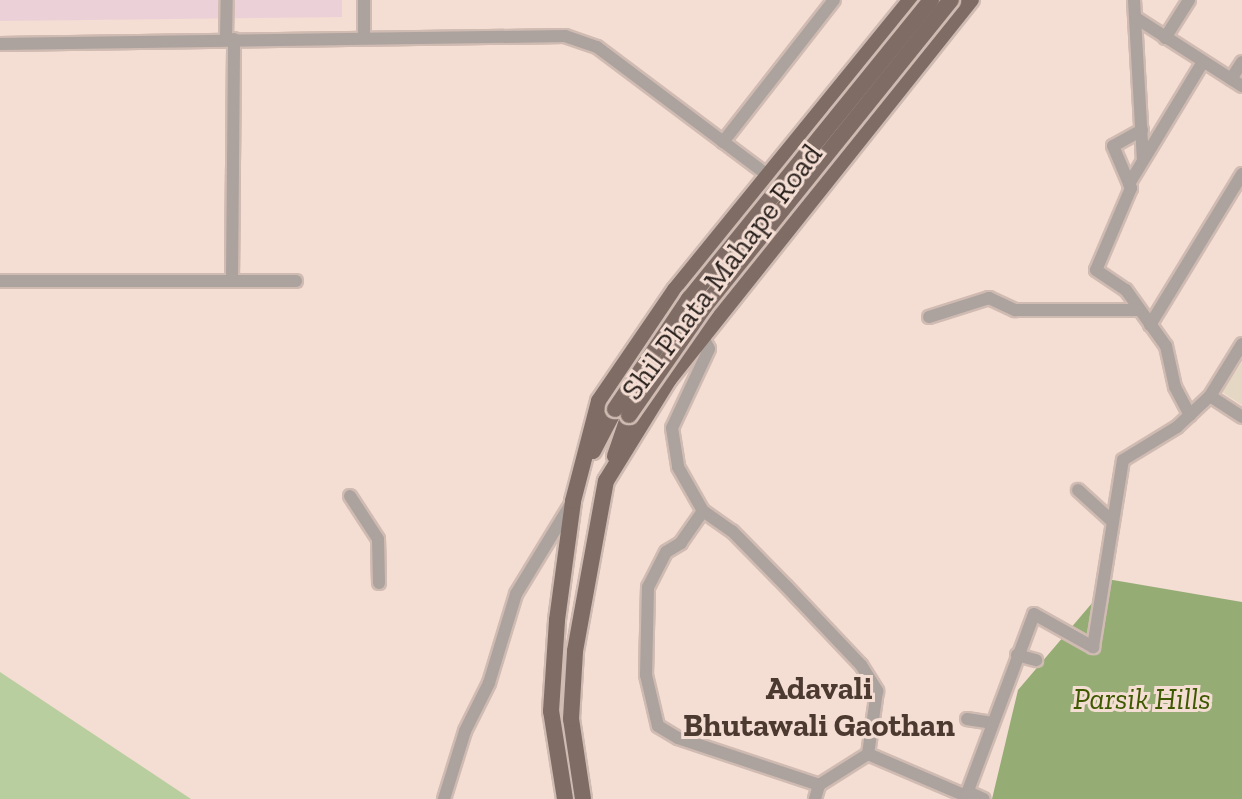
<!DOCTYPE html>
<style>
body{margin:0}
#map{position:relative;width:1242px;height:799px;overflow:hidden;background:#f4ddd3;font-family:"Zilla Slab",serif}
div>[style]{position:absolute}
.commercial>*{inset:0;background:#ebd1d7}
.industrial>*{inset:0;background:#e4d7c3}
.green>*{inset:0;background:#b9ce9e}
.forest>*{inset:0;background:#95ad75}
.roads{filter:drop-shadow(2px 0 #d0bbb2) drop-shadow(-2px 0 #d0bbb2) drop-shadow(0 2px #d0bbb2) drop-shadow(0 -2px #d0bbb2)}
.minor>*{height:12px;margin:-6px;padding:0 6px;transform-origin:6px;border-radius:6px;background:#aca29e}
.major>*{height:16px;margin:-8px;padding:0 8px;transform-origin:8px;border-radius:8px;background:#7e6c65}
.bridges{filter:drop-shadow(2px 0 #d0bbb2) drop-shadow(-2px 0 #d0bbb2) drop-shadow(0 2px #d0bbb2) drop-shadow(0 -2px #d0bbb2)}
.major-bridge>*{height:16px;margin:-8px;padding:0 8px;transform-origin:8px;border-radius:8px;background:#7e6c65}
span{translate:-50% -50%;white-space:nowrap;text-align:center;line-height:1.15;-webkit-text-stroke:6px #f4ddd3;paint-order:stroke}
.street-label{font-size:30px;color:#2a221e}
.park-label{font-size:30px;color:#3e5a00;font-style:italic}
.neighbourhood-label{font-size:32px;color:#4c3a31;font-weight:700}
</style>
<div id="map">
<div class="commercial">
<div style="clip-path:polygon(0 0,342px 0,342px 17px,0 21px)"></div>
</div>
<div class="industrial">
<div style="clip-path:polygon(1242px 362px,1242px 405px,1222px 392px)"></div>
</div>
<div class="green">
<div style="clip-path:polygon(0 672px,191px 799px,0 799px)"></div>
</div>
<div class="forest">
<div style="clip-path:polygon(1107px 579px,1242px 602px,1242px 799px,992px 799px,1018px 690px,1104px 589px)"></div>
</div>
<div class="roads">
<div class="minor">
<div style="left:1134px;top:0;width:160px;rotate:86.8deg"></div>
<div style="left:1136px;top:18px;width:126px;rotate:32.7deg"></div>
<div style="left:364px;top:36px;width:36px;rotate:-90deg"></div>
<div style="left:1165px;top:38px;width:45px;rotate:-57.7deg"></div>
<div style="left:226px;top:39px;width:39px;rotate:-89deg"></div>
<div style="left:0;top:44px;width:565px;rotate:-0.81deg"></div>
<div style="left:565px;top:36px;width:34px;rotate:19deg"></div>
<div style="left:597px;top:47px;width:221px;rotate:36.9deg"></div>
<div style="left:1231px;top:79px;width:20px;rotate:-57deg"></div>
<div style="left:1142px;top:130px;width:33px;rotate:151deg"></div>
<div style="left:1113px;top:146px;width:46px;rotate:66.8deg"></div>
<div style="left:1131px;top:188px;width:89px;rotate:113.1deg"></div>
<div style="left:1096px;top:270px;width:36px;rotate:34deg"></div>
<div style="left:1126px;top:290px;width:69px;rotate:54.5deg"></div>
<div style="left:1166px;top:346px;width:42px;rotate:77.6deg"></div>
<div style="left:1175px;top:387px;width:32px;rotate:62deg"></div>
<div style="left:723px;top:142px;width:180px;rotate:-52deg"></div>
<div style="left:1129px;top:184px;width:143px;rotate:-58.8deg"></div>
<div style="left:232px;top:279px;width:240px;rotate:-89.5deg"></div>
<div style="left:0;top:281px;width:296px"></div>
<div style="left:929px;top:317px;width:63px;rotate:-17.6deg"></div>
<div style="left:989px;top:298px;width:29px;rotate:25deg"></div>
<div style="left:1015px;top:310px;width:123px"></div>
<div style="left:1150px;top:325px;width:177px;rotate:-58.6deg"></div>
<div style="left:699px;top:330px;width:21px;rotate:62deg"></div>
<div style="left:709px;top:349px;width:87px;rotate:115.1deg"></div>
<div style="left:672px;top:428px;width:39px;rotate:81deg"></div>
<div style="left:678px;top:467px;width:51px;rotate:60.4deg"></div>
<div style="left:703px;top:511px;width:35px;rotate:35deg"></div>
<div style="left:732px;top:531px;width:77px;rotate:45.5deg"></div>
<div style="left:786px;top:586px;width:109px;rotate:46.5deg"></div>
<div style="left:861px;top:665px;width:31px;rotate:58deg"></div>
<div style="left:877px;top:691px;width:64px;rotate:98.1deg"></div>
<div style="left:868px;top:754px;width:58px;rotate:147.7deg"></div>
<div style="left:819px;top:785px;width:15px;rotate:106deg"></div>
<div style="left:1210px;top:396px;width:38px;rotate:33deg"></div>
<div style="left:1078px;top:490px;width:47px;rotate:42.4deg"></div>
<div style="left:350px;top:496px;width:51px;rotate:56.9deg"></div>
<div style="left:378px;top:539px;width:44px;rotate:88.7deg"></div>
<div style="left:703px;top:511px;width:39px;rotate:125deg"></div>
<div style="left:681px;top:543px;width:17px;rotate:149deg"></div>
<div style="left:666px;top:552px;width:39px;rotate:117deg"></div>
<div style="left:648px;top:587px;width:88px;rotate:91.3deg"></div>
<div style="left:646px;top:675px;width:52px;rotate:76.8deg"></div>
<div style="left:658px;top:726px;width:23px;rotate:31deg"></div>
<div style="left:678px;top:738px;width:149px;rotate:18.4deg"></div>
<div style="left:1017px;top:655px;width:20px;rotate:15deg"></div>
<div style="left:967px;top:719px;width:25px;rotate:9deg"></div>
<div style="left:868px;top:754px;width:107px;rotate:23.2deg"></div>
<div style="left:966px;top:796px;width:194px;rotate:-69.5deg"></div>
<div style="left:1034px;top:614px;width:68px;rotate:29.2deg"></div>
<div style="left:1093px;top:647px;width:189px;rotate:-80.9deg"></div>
<div style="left:1123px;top:460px;width:63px;rotate:-31.4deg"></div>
<div style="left:1177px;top:427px;width:45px;rotate:-43.2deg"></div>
<div style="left:1210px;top:396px;width:61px;rotate:-58.4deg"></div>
<div style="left:968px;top:792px;width:17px;rotate:24deg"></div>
<div style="left:444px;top:799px;width:71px;rotate:-72.8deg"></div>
<div style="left:465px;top:731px;width:54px;rotate:-63.4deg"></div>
<div style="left:489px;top:683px;width:93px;rotate:-73.1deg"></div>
<div style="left:516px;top:594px;width:105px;rotate:-58.6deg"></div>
</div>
<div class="major">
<div style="left:593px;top:451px;width:47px;rotate:-62.4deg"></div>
<div style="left:615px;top:456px;width:43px;rotate:-71.1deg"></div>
<div style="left:565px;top:799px;width:89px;rotate:-99deg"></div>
<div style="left:551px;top:711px;width:91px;rotate:-86.2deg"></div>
<div style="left:557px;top:620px;width:120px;rotate:-82.3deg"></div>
<div style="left:573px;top:501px;width:103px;rotate:-75.4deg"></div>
<div style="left:599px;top:401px;width:135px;rotate:-55.6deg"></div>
<div style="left:675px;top:290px;width:374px;rotate:-50.9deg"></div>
<div style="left:583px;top:799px;width:81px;rotate:-98.5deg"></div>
<div style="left:571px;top:719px;width:68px;rotate:-86.6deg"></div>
<div style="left:575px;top:651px;width:173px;rotate:-79.7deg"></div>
<div style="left:606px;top:481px;width:120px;rotate:-58.3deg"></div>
<div style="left:669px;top:379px;width:485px;rotate:-51.5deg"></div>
</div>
</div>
<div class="bridges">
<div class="major-bridge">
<div style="left:615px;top:409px;width:133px;rotate:-56.1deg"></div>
<div style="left:689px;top:299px;width:385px;rotate:-51deg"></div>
<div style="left:629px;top:415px;width:131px;rotate:-55.2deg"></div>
<div style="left:704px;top:307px;width:394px;rotate:-51.2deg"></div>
</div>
</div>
<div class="street-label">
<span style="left:722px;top:272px;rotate:-53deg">Shil Phata Mahape Road</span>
</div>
<div class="park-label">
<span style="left:1142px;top:699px">Parsik Hills</span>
</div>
<div class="neighbourhood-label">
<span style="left:819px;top:707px">Adavali<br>Bhutawali Gaothan</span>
</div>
</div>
